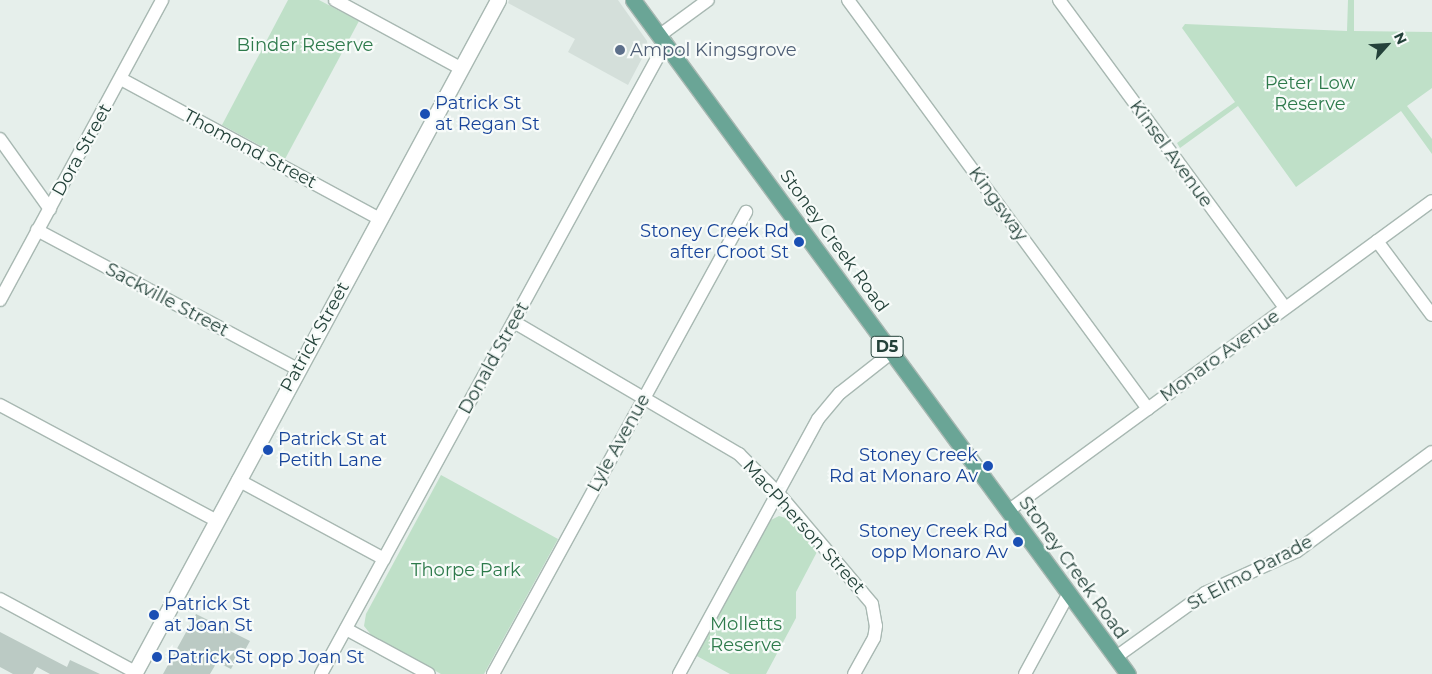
<!DOCTYPE html>
<style>
body{margin:0}
#map{position:relative;width:1432px;height:674px;overflow:hidden;background:#e6efeb;font-family:Montserrat,sans-serif}
div>[style]{position:absolute}
.built>*{inset:0;background:#d4dfda}
.green>*{inset:0;background:#bfe0c8}
.building>*{inset:0;background:#bbcac4}
.roads{filter:drop-shadow(1px 0 #a8b8b2) drop-shadow(-1px 0 #a8b8b2) drop-shadow(0 1px #a8b8b2) drop-shadow(0 -1px #a8b8b2)}
.street>*{height:12px;margin:-6px;padding:0 6px;transform-origin:6px;border-radius:6px;background:#fff}
.secondary>*{height:15px;margin:-7.5px;padding:0 7.5px;transform-origin:7.5px;border-radius:7.5px;background:#fff}
.primary>*{height:15px;margin:-7.5px;padding:0 7.5px;transform-origin:7.5px;border-radius:7.5px;background:#6aa596}
.dots>*{width:14px;height:14px;translate:-50% -50%;box-sizing:border-box;border:2px solid #f7fbf9;border-radius:50%}
span{translate:-50% -50%;white-space:nowrap;text-align:center;line-height:1.15;-webkit-text-stroke:4.5px #f7fbf9;paint-order:stroke}
.shield-label span{padding:1px 4px;background:#f7fbf9;border:1px solid;border-radius:4px;-webkit-text-stroke-width:0}
.shield-label{font-size:16px;color:#24423a;font-weight:700}
.park-label{font-size:18px;color:#2d7a4b}
.service-label{font-size:18px;color:#4e5e75}
.left{translate:0 -50%;text-align:left}
.transit-label{font-size:18px;color:#164399}
.right{translate:-100% -50%;text-align:right}
.street-label{font-size:18px;color:#24423a}
.north{position:absolute;left:1362px;top:20px;width:50px;height:50px;-webkit-text-stroke:4px #f7fbf9;paint-order:stroke;rotate:64deg;font-size:14px;font-weight:700;line-height:20px;text-align:center;color:#24423a}
.north::after{content:'';display:block;margin:auto;width:18px;height:22px;background:#24423a;clip-path:polygon(50% 0,100% 100%,50% 72%,0 100%)}
</style>
<div id="map">
<div class="built">
<div style="clip-path:polygon(509px 0,618px 0,647px 41px,648px 47px,628px 85px,568px 52px,575px 39px,508px 3px)"></div>
</div>
<div class="green">
<div style="clip-path:polygon(288px 0,319px 0,359px 21px,285px 159px,222px 125px)"></div>
<div style="clip-path:polygon(1348px 0,1354px 0,1354px 31px,1432px 32px,1432px 88px,1407px 106px,1432px 139px,1432px 154px,1401px 111px,1296px 187px,1238px 106px,1180px 148px,1177px 143px,1235px 102px,1182px 28px,1185px 24px,1347px 31px)"></div>
<div style="clip-path:polygon(441px 475px,558px 539px,484px 674px,441px 674px,372px 636px,364px 626px,366px 614px)"></div>
<div style="clip-path:polygon(779px 516px,792px 520px,818px 550px,796px 592px,796px 618px,766px 674px,730px 674px,695px 655px,769px 521px)"></div>
</div>
<div class="building">
<div style="clip-path:polygon(196px 614px,250px 641px,244px 652px,241px 651px,231px 669px,217px 662px,210px 674px,163px 674px)"></div>
<div style="clip-path:polygon(0 632px,67px 667px,70px 660px,100px 674px,50px 674px,37px 667px,33px 674px,13px 674px,0 667px)"></div>
</div>
<div class="roads">
<div class="street">
<div style="left:335px;top:0;width:142px;rotate:28.5deg"></div>
<div style="left:848px;top:0;width:507px;rotate:53.74deg"></div>
<div style="left:1059px;top:0;width:382px;rotate:53.7deg"></div>
<div style="left:660px;top:35px;width:59px;rotate:-36.1deg"></div>
<div style="left:121px;top:79px;width:294px;rotate:28.4deg"></div>
<div style="left:0;top:139px;width:86px;rotate:54.5deg"></div>
<div style="left:37px;top:230px;width:295px;rotate:28.1deg"></div>
<div style="left:1377px;top:241px;width:92px;rotate:53.4deg"></div>
<div style="left:0;top:300px;width:341px;rotate:-61.6deg"></div>
<div style="left:514px;top:322px;width:261px;rotate:30.4deg"></div>
<div style="left:739px;top:454px;width:55px;rotate:45deg"></div>
<div style="left:778px;top:493px;width:145px;rotate:49.7deg"></div>
<div style="left:872px;top:604px;width:22px;rotate:80deg"></div>
<div style="left:876px;top:626px;width:12px;rotate:99deg"></div>
<div style="left:874px;top:638px;width:41px;rotate:119.1deg"></div>
<div style="left:0;top:405px;width:246px;rotate:28.1deg"></div>
<div style="left:238px;top:480px;width:166px;rotate:28.4deg"></div>
<div style="left:1008px;top:511px;width:525px;rotate:-36.17deg"></div>
<div style="left:0;top:599px;width:153px;rotate:28.4deg"></div>
<div style="left:346px;top:629px;width:94px;rotate:28.5deg"></div>
<div style="left:1116px;top:657px;width:110px;rotate:-35.7deg"></div>
<div style="left:1205px;top:593px;width:101px;rotate:-24.5deg"></div>
<div style="left:1297px;top:551px;width:167px;rotate:-36.3deg"></div>
<div style="left:321px;top:674px;width:720px;rotate:-61.37deg"></div>
<div style="left:493px;top:674px;width:527px;rotate:-61.29deg"></div>
<div style="left:679px;top:674px;width:290px;rotate:-61.4deg"></div>
<div style="left:818px;top:419px;width:34px;rotate:-50deg"></div>
<div style="left:840px;top:393px;width:65px;rotate:-38.1deg"></div>
<div style="left:1025px;top:674px;width:92px;rotate:-61.5deg"></div>
</div>
<div class="secondary">
<div style="left:134px;top:674px;width:766px;rotate:-61.63deg"></div>
</div>
<div class="primary">
<div style="left:633px;top:0;width:836px;rotate:53.71deg"></div>
</div>
</div>
<div class="dots">
<div style="left:620px;top:50px;background:#5c6f8a"></div>
<div style="left:425px;top:114px;background:#1a4fb4"></div>
<div style="left:799px;top:242px;background:#1a4fb4"></div>
<div style="left:268px;top:450px;background:#1a4fb4"></div>
<div style="left:988px;top:466px;background:#1a4fb4"></div>
<div style="left:1018px;top:542px;background:#1a4fb4"></div>
<div style="left:154px;top:615px;background:#1a4fb4"></div>
<div style="left:157px;top:657px;background:#1a4fb4"></div>
</div>
<div class="shield-label">
<span style="left:887px;top:347px">D5</span>
</div>
<div class="park-label">
<span style="left:305px;top:45px">Binder Reserve</span>
<span style="left:1310px;top:94px">Peter Low<br>Reserve</span>
<span style="left:466px;top:570px">Thorpe Park</span>
<span style="left:746px;top:635px">Molletts<br>Reserve</span>
</div>
<div class="service-label">
<span class="left" style="left:630px;top:50px">Ampol Kingsgrove</span>
</div>
<div class="transit-label">
<span class="left" style="left:435px;top:114px">Patrick St<br>at Regan St</span>
<span class="right" style="left:789px;top:242px">Stoney Creek Rd<br>after Croot St</span>
<span class="left" style="left:278px;top:450px">Patrick St at<br>Petith Lane</span>
<span class="right" style="left:978px;top:466px">Stoney Creek<br>Rd at Monaro Av</span>
<span class="right" style="left:1008px;top:542px">Stoney Creek Rd<br>opp Monaro Av</span>
<span class="left" style="left:164px;top:615px">Patrick St<br>at Joan St</span>
<span class="left" style="left:167px;top:657px">Patrick St opp Joan St</span>
</div>
<div class="street-label">
<span style="left:250px;top:149px;rotate:28deg">Thomond Street</span>
<span style="left:82px;top:150px;rotate:-61deg">Dora Street</span>
<span style="left:1171px;top:154px;rotate:54deg">Kinsel Avenue</span>
<span style="left:998px;top:204px;rotate:54deg">Kingsway</span>
<span style="left:834px;top:241px;rotate:54deg">Stoney Creek Road</span>
<span style="left:167px;top:300px;rotate:28deg">Sackville Street</span>
<span style="left:315px;top:337px;rotate:-61deg">Patrick Street</span>
<span style="left:1220px;top:356px;rotate:-36deg">Monaro Avenue</span>
<span style="left:494px;top:358px;rotate:-61deg">Donald Street</span>
<span style="left:619px;top:443px;rotate:-61deg">Lyle Avenue</span>
<span style="left:804px;top:527px;rotate:48deg">MacPherson Street</span>
<span style="left:1073px;top:568px;rotate:54deg">Stoney Creek Road</span>
<span style="left:1250px;top:573px;rotate:-28deg">St Elmo Parade</span>
</div>
<div class="north">N</div>
</div>
